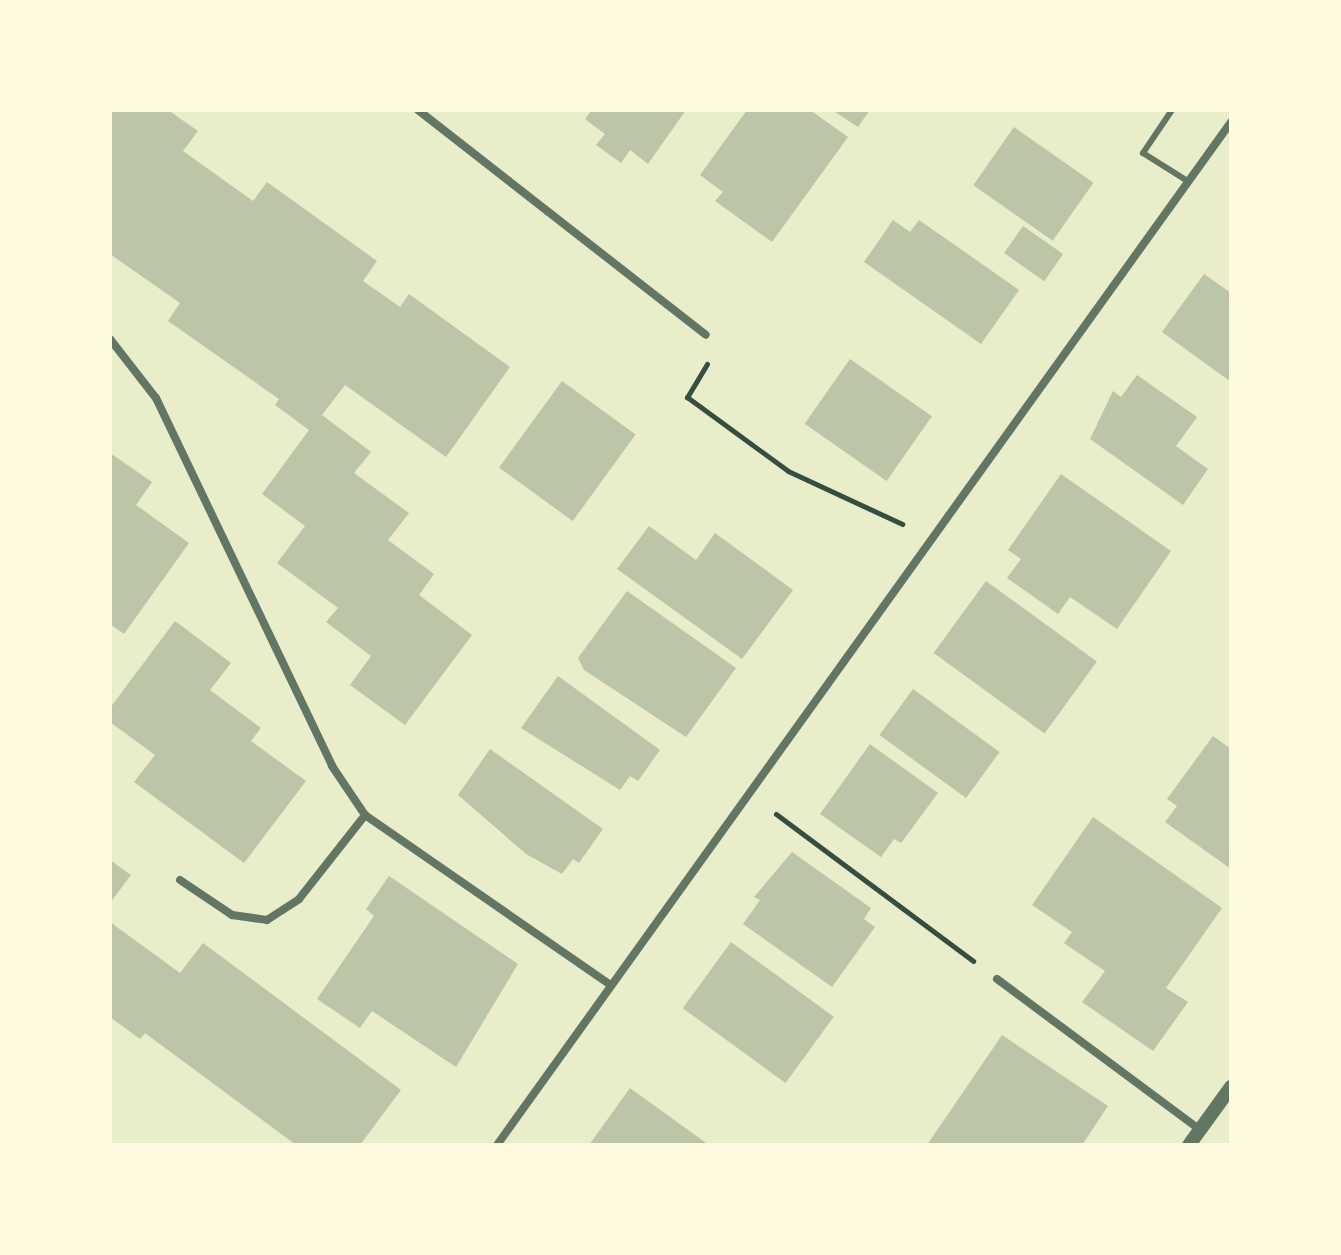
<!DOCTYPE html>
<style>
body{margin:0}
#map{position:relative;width:1341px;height:1255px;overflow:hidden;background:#e9edc9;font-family:Arial,sans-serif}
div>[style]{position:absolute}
.building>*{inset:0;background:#bcc5a7;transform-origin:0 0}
.path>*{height:5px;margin:-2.5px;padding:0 2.5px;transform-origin:2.5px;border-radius:2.5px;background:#344e41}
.service>*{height:6px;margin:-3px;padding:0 3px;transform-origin:3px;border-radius:3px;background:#617663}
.minor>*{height:8px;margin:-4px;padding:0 4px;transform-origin:4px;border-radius:4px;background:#617663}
.tertiary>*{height:14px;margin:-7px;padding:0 7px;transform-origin:7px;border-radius:7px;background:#617663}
span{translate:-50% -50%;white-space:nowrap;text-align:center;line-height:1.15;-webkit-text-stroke:7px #fefae0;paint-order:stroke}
.frame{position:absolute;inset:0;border:112px solid #fefae0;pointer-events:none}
</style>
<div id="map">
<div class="building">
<div style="clip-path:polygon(110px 110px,168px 110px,198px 131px,183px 151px,253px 201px,267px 182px,377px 261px,363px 281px,400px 307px,409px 294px,510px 367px,446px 457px,345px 385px,322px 415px,371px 452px,354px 473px,409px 513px,388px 540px,434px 574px,419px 595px,472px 635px,405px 725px,350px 685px,371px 656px,326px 622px,338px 608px,277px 563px,305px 526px,262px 494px,309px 430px,275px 405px,279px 399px,168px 321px,180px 303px,110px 254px)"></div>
<div style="clip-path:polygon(592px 110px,686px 110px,648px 164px,630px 150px,621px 163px,596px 145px,605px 134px,585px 119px)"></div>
<div style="clip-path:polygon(747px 110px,810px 110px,848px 137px,772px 242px,715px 201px,723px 192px,700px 175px)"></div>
<div style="clip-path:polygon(832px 110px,870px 110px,858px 127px)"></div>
<div style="left:1014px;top:127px;width:97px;height:71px;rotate:35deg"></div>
<div style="clip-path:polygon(893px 220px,910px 232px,919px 220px,1019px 290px,981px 344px,864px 262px)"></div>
<div style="left:1023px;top:226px;width:49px;height:33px;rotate:35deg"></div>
<div style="clip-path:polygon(1204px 274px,1231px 293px,1231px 382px,1162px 332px)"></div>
<div style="left:850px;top:359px;width:100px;height:79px;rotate:35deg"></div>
<div style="clip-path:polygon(1137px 375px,1197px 417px,1176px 446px,1208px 469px,1183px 505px,1090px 439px,1113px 391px,1121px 397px)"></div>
<div style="left:562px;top:381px;width:91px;height:107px;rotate:36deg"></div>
<div style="clip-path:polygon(110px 453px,152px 482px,136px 505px,189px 543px,124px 634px,110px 624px)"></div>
<div style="clip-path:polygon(1061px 474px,1171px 551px,1117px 629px,1070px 597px,1058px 614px,1007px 578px,1021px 559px,1008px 550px)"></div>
<div style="clip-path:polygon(649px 526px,696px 560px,715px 533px,793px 590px,742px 659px,617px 569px)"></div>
<div style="left:986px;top:581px;width:137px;height:89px;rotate:36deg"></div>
<div style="clip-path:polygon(627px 591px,736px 668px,686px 737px,584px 670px,578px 658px)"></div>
<div style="clip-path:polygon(175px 621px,231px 663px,210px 690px,261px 728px,251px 741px,306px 781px,244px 863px,134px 782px,155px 755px,110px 722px,110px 708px)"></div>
<div style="clip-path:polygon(558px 676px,660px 750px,638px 781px,630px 776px,620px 790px,521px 728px)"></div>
<div style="left:913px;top:689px;width:107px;height:57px;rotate:36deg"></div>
<div style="clip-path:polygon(1213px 736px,1231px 749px,1231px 869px,1165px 822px,1177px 806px,1167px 799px)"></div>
<div style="clip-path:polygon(870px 744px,938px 793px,901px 843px,894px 839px,881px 857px,820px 814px)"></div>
<div style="clip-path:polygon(490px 749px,603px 829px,579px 863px,573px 859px,562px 874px,526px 854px,458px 795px)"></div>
<div style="clip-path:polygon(1093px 817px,1222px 908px,1166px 988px,1188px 1002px,1153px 1051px,1082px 1002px,1105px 971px,1064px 943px,1072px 932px,1032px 905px)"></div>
<div style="clip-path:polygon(792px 852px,871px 908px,864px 919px,875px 927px,832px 987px,743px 924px,760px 900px,754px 897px)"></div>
<div style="clip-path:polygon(110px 860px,131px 875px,110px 903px)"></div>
<div style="clip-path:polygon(389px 876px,518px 964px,456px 1067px,372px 1011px,360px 1028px,317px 999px,374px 916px,366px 909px)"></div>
<div style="clip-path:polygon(110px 922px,180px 973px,203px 943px,401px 1090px,360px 1145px,296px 1145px,145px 1033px,140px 1039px,110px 1017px)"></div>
<div style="left:731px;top:942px;width:127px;height:82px;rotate:36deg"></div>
<div style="clip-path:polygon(1002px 1035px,1108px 1106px,1082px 1145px,927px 1145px)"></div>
<div style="clip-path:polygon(630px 1088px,709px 1145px,589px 1145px)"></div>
</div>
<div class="path">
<div style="left:707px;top:364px;width:39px;rotate:121deg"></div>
<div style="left:687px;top:397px;width:125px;rotate:36.2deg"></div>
<div style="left:788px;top:471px;width:126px;rotate:24.9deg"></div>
<div style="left:776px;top:814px;width:246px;rotate:36.7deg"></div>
</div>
<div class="service">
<div style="left:1172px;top:110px;width:52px;rotate:124deg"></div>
<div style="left:1143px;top:153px;width:54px;rotate:32.2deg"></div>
</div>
<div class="minor">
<div style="left:418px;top:110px;width:365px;rotate:38deg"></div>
<div style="left:110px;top:339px;width:75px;rotate:52.1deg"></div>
<div style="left:156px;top:398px;width:408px;rotate:64.4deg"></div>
<div style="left:332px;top:766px;width:59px;rotate:56deg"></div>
<div style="left:365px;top:815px;width:297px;rotate:34.7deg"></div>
<div style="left:180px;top:880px;width:63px;rotate:33.9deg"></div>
<div style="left:232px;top:915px;width:35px;rotate:8deg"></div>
<div style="left:267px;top:920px;width:38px;rotate:-33deg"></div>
<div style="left:299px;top:899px;width:107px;rotate:-51.8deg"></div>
<div style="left:997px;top:979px;width:253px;rotate:36.6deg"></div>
<div style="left:497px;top:1145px;width:1259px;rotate:-54.34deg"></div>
</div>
<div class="tertiary">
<div style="left:1189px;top:1145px;width:72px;rotate:-54.1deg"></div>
</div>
<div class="frame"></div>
</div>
